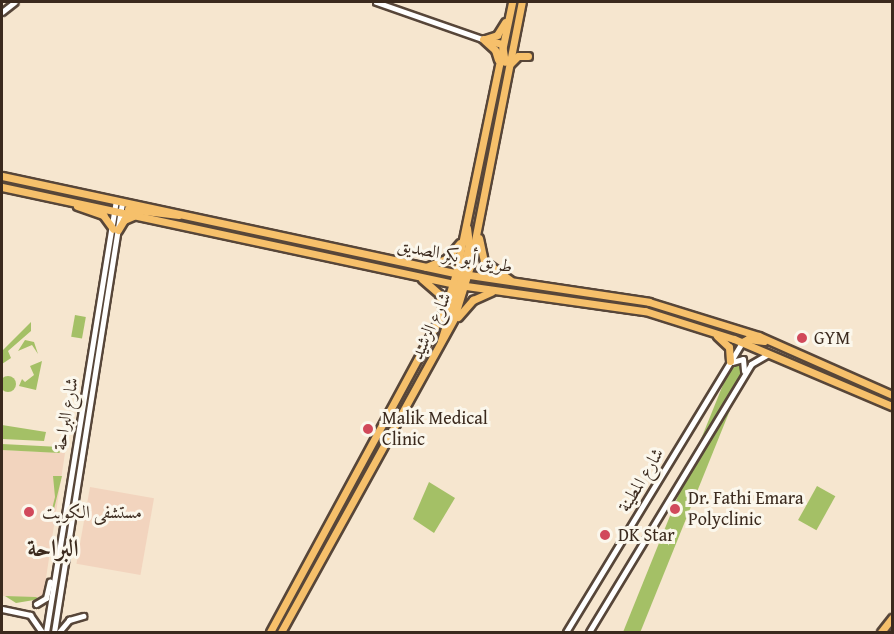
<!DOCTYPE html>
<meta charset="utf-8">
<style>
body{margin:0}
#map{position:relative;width:894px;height:634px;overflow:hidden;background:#f6e6cf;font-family:"Gentium Book Plus",Amiri,serif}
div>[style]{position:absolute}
.built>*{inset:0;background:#f2d4be;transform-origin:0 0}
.green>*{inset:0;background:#a4c066;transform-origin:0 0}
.round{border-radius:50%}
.roads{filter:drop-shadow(2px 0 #574639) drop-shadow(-2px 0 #574639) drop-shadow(0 2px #574639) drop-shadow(0 -2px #574639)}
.minor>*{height:5px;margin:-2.5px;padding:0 2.5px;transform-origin:2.5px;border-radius:2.5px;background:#fff}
.major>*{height:7px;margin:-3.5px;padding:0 3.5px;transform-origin:3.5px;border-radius:3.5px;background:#f6c06b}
.dots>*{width:16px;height:16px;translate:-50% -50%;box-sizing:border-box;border:3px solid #fbf7ec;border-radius:50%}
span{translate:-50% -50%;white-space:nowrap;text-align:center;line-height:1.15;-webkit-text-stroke:6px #fbf7ec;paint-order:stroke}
.street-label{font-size:18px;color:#3b2a1e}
.poi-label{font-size:18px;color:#3b2a1e}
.left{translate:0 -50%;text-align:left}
.district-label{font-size:24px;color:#3b2a1e;font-weight:700}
.frame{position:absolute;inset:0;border:3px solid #3b2a1e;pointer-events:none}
</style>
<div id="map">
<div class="built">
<div style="clip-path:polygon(2px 450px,65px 453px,43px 598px,2px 596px)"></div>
<div style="left:90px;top:487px;width:65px;height:78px;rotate:10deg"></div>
</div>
<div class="green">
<div style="left:75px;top:315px;width:11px;height:22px;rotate:10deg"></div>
<div style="clip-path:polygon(31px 322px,31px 331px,8px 351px,11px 358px,2px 364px,2px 351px)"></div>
<div style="clip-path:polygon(25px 340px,34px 342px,38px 354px,32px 345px,18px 351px)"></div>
<div style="left:735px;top:355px;width:16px;height:324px;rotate:22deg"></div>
<div style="clip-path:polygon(42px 361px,36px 390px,19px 386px,22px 379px,25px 382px,34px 375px,30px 366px)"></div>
<div class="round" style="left:0;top:376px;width:16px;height:16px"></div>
<div style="clip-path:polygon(2px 425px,46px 432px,44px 441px,2px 439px)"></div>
<div style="left:2px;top:444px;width:58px;height:6px;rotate:3deg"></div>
<div style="clip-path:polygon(53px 476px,62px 476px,53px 513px,51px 513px,55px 497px)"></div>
<div style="clip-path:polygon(429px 482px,455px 498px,434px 533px,413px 519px)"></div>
<div style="left:817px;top:486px;width:21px;height:39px;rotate:29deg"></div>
<div style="clip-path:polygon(5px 596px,36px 597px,40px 599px,16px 603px)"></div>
</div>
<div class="roads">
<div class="minor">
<div style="left:376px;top:2px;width:115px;rotate:19.2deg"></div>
<div style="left:2px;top:12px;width:16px;rotate:-38deg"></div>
<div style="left:732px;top:362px;width:11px;rotate:-15deg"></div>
<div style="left:743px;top:359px;width:12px;rotate:85deg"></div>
<div style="left:36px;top:604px;width:12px;rotate:-31deg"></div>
<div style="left:46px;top:598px;width:17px;rotate:-77deg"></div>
<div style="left:2px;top:609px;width:29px;rotate:12deg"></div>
<div style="left:30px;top:615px;width:21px;rotate:55deg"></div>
<div style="left:46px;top:632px;width:437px;rotate:-80.8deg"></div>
<div style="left:54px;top:632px;width:435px;rotate:-81deg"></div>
<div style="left:59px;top:632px;width:16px;rotate:-50deg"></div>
<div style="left:69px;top:620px;width:15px;rotate:-16deg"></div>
<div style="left:566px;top:632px;width:339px;rotate:-58.7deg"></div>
<div style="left:589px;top:632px;width:313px;rotate:-58.8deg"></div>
<div style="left:751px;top:364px;width:20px;rotate:-30deg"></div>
</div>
<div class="major">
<div style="left:483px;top:39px;width:20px;rotate:15deg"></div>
<div style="left:502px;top:44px;width:18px;rotate:81deg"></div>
<div style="left:485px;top:39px;width:13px;rotate:-18deg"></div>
<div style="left:497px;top:35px;width:15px;rotate:-58deg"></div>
<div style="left:485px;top:41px;width:13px;rotate:42deg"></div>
<div style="left:495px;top:50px;width:10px;rotate:73deg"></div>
<div style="left:510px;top:64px;width:11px;rotate:-45deg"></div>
<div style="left:518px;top:56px;width:10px"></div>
<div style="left:2px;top:176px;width:464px;rotate:12.1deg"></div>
<div style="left:456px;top:273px;width:195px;rotate:8.5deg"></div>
<div style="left:649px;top:302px;width:115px;rotate:17.2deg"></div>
<div style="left:759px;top:336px;width:145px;rotate:23.9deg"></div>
<div style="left:2px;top:187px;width:467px;rotate:12.1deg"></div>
<div style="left:459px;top:285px;width:188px;rotate:8deg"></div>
<div style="left:645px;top:311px;width:93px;rotate:17.5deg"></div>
<div style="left:734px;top:339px;width:172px;rotate:23deg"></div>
<div style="left:77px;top:206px;width:28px;rotate:19deg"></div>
<div style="left:103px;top:215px;width:17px;rotate:54deg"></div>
<div style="left:128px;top:209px;width:51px;rotate:6.7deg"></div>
<div style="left:118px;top:230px;width:12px;rotate:-59deg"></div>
<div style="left:124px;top:220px;width:10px;rotate:-24deg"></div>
<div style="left:479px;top:238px;width:24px;rotate:78deg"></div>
<div style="left:484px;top:261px;width:32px;rotate:36deg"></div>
<div style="left:426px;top:267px;width:22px;rotate:-22deg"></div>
<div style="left:446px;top:259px;width:21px;rotate:-49deg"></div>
<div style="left:422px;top:279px;width:23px;rotate:41deg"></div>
<div style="left:439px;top:294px;width:16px;rotate:75deg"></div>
<div style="left:458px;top:317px;width:23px;rotate:-49deg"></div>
<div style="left:473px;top:300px;width:20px;rotate:-24deg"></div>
<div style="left:717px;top:336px;width:16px;rotate:43deg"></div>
<div style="left:729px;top:347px;width:14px;rotate:86deg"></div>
<div style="left:441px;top:341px;width:70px;rotate:-72.6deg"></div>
<div style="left:462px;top:274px;width:31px;rotate:-77deg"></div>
<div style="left:469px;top:244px;width:16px;rotate:-97deg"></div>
<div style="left:742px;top:342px;width:7px;rotate:-27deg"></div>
<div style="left:748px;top:339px;width:16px;rotate:7deg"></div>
<div style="left:270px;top:632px;width:367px;rotate:-61.6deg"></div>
<div style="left:445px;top:309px;width:38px;rotate:-73deg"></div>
<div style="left:456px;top:273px;width:277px;rotate:-78.3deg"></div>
<div style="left:281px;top:632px;width:359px;rotate:-61.1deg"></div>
<div style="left:454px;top:318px;width:54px;rotate:-72.9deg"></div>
<div style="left:470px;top:266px;width:269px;rotate:-78.9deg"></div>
<div style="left:881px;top:632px;width:18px;rotate:-52deg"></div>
</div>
</div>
<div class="dots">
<div style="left:802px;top:338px;background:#d1495b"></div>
<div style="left:368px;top:429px;background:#d1495b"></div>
<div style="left:675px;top:509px;background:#d1495b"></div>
<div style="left:29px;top:512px;background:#d1495b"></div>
<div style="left:605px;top:535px;background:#d1495b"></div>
</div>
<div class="street-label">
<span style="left:455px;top:256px;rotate:11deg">طريق أبو بكر الصديق</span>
<span style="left:431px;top:326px;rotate:-65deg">شارع الرشيد</span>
<span style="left:66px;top:414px;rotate:-80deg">شارع البراحة</span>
<span style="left:641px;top:480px;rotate:-59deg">شارع المطينة</span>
</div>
<div class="poi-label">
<span class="left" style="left:814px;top:338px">GYM</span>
<span class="left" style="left:382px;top:429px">Malik Medical<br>Clinic</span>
<span class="left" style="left:688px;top:509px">Dr. Fathi Emara<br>Polyclinic</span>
<span class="left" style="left:42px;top:512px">مستشفى الكويت</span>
<span class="left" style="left:618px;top:535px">DK Star</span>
</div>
<div class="district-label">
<span style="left:53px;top:548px">البراحة</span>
</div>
<div class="frame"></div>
</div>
